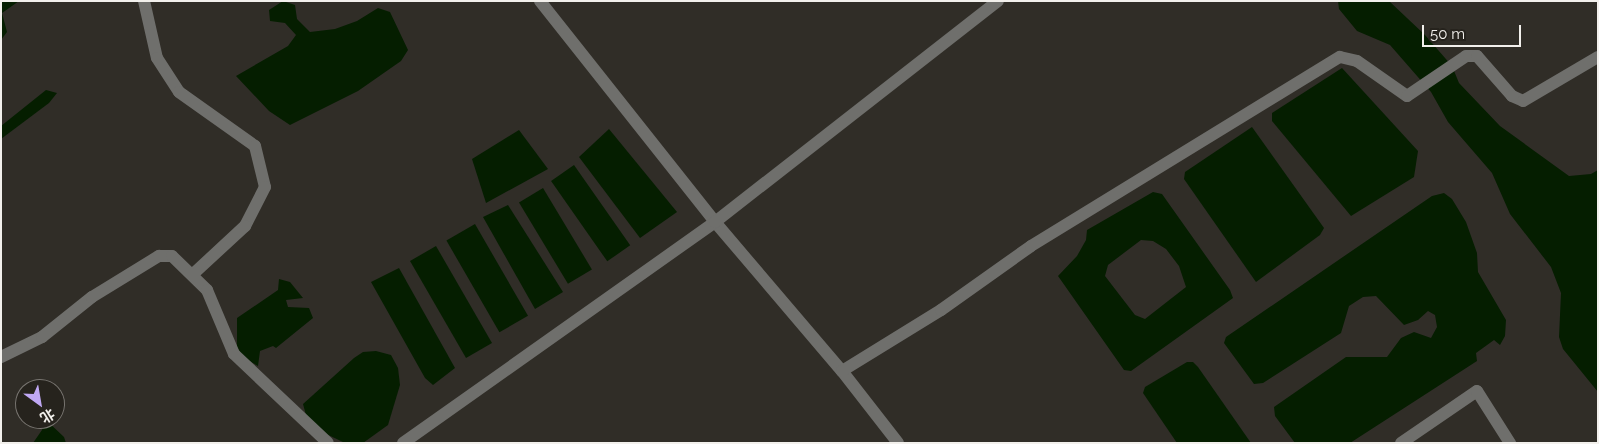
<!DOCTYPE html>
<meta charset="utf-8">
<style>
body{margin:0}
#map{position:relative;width:1599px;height:444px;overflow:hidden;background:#302d27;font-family:Raleway,"Noto Sans SC",sans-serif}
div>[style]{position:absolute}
.water>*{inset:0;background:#051e00;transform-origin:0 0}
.minor>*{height:12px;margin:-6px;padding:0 6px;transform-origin:6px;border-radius:6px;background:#6f6f6c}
span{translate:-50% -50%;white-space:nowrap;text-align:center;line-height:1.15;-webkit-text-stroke:4px #26231d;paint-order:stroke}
.frame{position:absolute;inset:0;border:2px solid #f2f0ec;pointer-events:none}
.north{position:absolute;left:15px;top:379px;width:50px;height:50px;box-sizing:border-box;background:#26231d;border:1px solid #787570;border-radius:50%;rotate:148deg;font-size:14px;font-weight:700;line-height:20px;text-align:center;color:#f2f0ec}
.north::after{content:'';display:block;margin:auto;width:18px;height:22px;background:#c0a8f4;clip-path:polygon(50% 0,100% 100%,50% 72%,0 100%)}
.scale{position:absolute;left:1422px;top:25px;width:99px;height:22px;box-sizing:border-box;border:2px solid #f2f0ec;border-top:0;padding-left:6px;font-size:15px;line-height:18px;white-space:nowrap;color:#f2f0ec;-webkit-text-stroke:4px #26231d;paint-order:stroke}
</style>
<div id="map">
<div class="water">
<div style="clip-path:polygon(1px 1px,19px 1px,2px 13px,7px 32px,1px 40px)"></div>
<div style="clip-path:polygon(283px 1px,295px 5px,297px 19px,310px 32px,335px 29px,357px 21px,378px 8px,390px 12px,408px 50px,401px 61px,358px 91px,290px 125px,269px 111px,236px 76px,288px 46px,296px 35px,285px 23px,270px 21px,269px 10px)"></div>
<div style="clip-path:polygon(1338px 1px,1389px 1px,1425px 35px,1452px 66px,1459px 83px,1500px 126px,1569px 176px,1591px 174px,1598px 170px,1598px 392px,1563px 349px,1559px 337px,1561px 293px,1551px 267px,1510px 214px,1492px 173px,1448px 122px,1431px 92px,1390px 45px,1357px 31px,1339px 9px)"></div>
<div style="clip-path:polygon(1342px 68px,1418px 151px,1414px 177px,1351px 216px,1272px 121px,1272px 113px)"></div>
<div style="clip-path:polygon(46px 90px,57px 93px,49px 103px,1px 139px,1px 126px)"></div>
<div style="clip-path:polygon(1252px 127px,1324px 228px,1320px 235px,1256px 282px,1184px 179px,1185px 172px)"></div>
<div style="clip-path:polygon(609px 129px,677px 212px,640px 238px,579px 157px)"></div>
<div style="clip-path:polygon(519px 130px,548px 169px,486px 203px,472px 159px)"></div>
<div style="left:574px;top:165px;width:98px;height:28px;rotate:55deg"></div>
<div style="left:543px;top:188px;width:95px;height:28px;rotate:59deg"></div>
<div style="clip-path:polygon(evenodd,1153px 192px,1162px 194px,1230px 290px,1233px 298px,1131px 371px,1124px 370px,1058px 276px,1077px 256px,1086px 240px,1087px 230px,1153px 192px,1141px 240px,1153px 241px,1166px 249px,1179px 266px,1186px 287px,1145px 319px,1135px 315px,1105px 276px,1108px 265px,1141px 240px)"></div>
<div style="clip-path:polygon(1444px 193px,1452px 199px,1466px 222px,1477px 253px,1478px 272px,1506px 320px,1505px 336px,1500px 345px,1494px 340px,1476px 353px,1477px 361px,1350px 443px,1295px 443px,1275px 416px,1274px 407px,1346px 357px,1387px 357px,1401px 338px,1414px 332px,1431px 338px,1437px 327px,1435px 315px,1428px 311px,1418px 320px,1404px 325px,1376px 296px,1363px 297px,1349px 306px,1341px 333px,1263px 383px,1254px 384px,1224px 343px,1226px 337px,1432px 196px)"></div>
<div style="clip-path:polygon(508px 205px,563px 292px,535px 309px,483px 217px)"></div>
<div style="left:475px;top:224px;width:106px;height:33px;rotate:60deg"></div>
<div style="left:436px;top:246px;width:112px;height:30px;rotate:60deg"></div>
<div style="clip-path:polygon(399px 268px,455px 368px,433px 385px,425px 378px,371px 282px)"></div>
<div style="clip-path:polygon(279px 279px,290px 282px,303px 298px,286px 300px,288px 307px,309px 308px,313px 318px,276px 348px,273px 346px,260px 351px,258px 366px,244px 358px,237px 347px,237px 318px,278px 290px)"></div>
<div style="clip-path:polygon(376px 351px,391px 355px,398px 368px,400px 385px,388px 425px,363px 443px,345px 443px,320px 431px,306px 415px,303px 404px,354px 358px,363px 352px)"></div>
<div style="clip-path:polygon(1187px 362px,1193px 362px,1198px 367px,1251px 443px,1177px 443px,1143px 393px,1145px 387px)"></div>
<div style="clip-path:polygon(45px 419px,64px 437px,66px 443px,33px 443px,42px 430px)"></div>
</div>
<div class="minor">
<div style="left:144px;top:1px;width:58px;rotate:77.2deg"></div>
<div style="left:157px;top:58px;width:40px;rotate:57.1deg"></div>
<div style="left:179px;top:92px;width:93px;rotate:35.4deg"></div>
<div style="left:255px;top:146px;width:42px;rotate:76.3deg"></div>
<div style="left:265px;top:187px;width:44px;rotate:117.1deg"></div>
<div style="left:245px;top:226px;width:72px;rotate:137.2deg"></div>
<div style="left:540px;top:1px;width:282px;rotate:51.6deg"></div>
<div style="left:715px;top:222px;width:196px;rotate:49.6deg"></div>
<div style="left:842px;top:371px;width:91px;rotate:52.1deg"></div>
<div style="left:1px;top:357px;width:46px;rotate:-26deg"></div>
<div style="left:42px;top:337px;width:64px;rotate:-38.7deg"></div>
<div style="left:92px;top:297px;width:79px;rotate:-31.5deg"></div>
<div style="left:159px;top:256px;width:13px"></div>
<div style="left:172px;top:256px;width:49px;rotate:44.2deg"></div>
<div style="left:207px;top:290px;width:69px;rotate:67.1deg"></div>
<div style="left:234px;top:354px;width:129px;rotate:43.4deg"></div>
<div style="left:842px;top:371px;width:116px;rotate:-31.6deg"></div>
<div style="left:941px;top:310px;width:110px;rotate:-35.4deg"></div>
<div style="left:1031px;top:246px;width:362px;rotate:-31.5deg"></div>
<div style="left:1340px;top:57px;width:17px;rotate:13deg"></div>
<div style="left:1357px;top:61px;width:61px;rotate:35deg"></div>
<div style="left:1407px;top:96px;width:71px;rotate:-34.1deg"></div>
<div style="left:1466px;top:56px;width:11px"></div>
<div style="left:1477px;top:56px;width:53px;rotate:48.8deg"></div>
<div style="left:1512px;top:96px;width:12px;rotate:24deg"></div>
<div style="left:1523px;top:101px;width:87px;rotate:-30.4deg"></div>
<div style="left:403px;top:443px;width:382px;rotate:-35.3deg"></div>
<div style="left:715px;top:222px;width:359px;rotate:-38deg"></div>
<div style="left:1401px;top:443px;width:92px;rotate:-34.4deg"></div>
<div style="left:1477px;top:391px;width:62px;rotate:57.6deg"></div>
</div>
<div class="frame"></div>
<div class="north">北</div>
<div class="scale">50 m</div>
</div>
